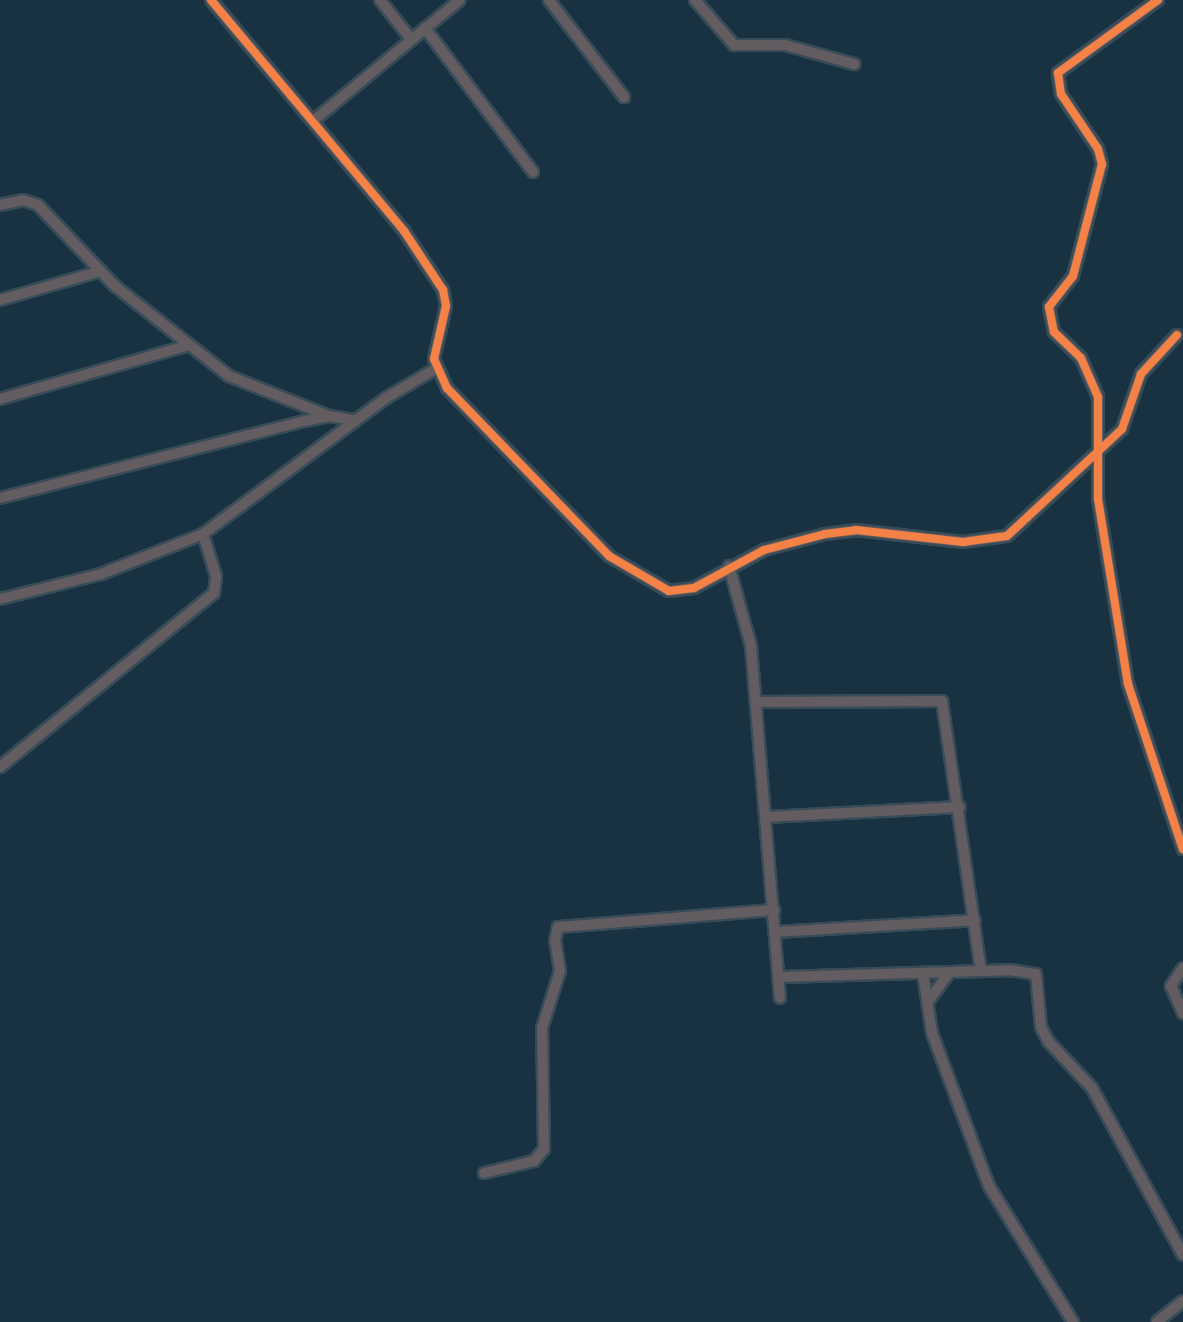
<!DOCTYPE html>
<style>
body{margin:0}
#map{position:relative;width:1183px;height:1322px;overflow:hidden;background:#183241;font-family:Montserrat,sans-serif}
div>[style]{position:absolute}
.roads{filter:drop-shadow(2px 0 #384c58) drop-shadow(-2px 0 #384c58) drop-shadow(0 2px #384c58) drop-shadow(0 -2px #384c58)}
.minor>*{height:10px;margin:-5px;padding:0 5px;transform-origin:5px;border-radius:5px;background:#635c61}
.cycleway>*{height:8px;margin:-4px;padding:0 4px;transform-origin:4px;border-radius:4px;background:#f48246}
span{translate:-50% -50%;white-space:nowrap;text-align:center;line-height:1.15;-webkit-text-stroke:8px #073752;paint-order:stroke}
</style>
<div id="map">
<div class="roads">
<div class="minor">
<div style="left:211px;top:0;width:301px;rotate:50.1deg"></div>
<div style="left:404px;top:231px;width:71px;rotate:56.5deg"></div>
<div style="left:443px;top:290px;width:16px;rotate:79deg"></div>
<div style="left:446px;top:306px;width:54px;rotate:102.8deg"></div>
<div style="left:434px;top:359px;width:32px;rotate:66deg"></div>
<div style="left:447px;top:388px;width:233px;rotate:46deg"></div>
<div style="left:609px;top:556px;width:69px;rotate:30.3deg"></div>
<div style="left:669px;top:591px;width:25px;rotate:-7deg"></div>
<div style="left:694px;top:588px;width:80px;rotate:-28.5deg"></div>
<div style="left:764px;top:550px;width:63px;rotate:-14.7deg"></div>
<div style="left:825px;top:534px;width:31px;rotate:-7deg"></div>
<div style="left:856px;top:530px;width:108px;rotate:6.4deg"></div>
<div style="left:963px;top:542px;width:44px;rotate:-7.8deg"></div>
<div style="left:1007px;top:536px;width:157px;rotate:-42.9deg"></div>
<div style="left:1122px;top:429px;width:58px;rotate:-70.9deg"></div>
<div style="left:1141px;top:374px;width:53px;rotate:-47.3deg"></div>
<div style="left:380px;top:0;width:50px;rotate:51.5deg"></div>
<div style="left:549px;top:0;width:123px;rotate:52.3deg"></div>
<div style="left:695px;top:0;width:60px;rotate:49.1deg"></div>
<div style="left:734px;top:45px;width:51px"></div>
<div style="left:785px;top:45px;width:72px;rotate:15.4deg"></div>
<div style="left:1158px;top:0;width:124px;rotate:143.9deg"></div>
<div style="left:1058px;top:73px;width:21px;rotate:82deg"></div>
<div style="left:1061px;top:94px;width:66px;rotate:56.1deg"></div>
<div style="left:1098px;top:149px;width:16px;rotate:75deg"></div>
<div style="left:1102px;top:164px;width:116px;rotate:104.5deg"></div>
<div style="left:1073px;top:276px;width:39px;rotate:128deg"></div>
<div style="left:1049px;top:307px;width:25px;rotate:79deg"></div>
<div style="left:1054px;top:332px;width:37px;rotate:44deg"></div>
<div style="left:1081px;top:358px;width:43px;rotate:66.4deg"></div>
<div style="left:1098px;top:397px;width:102px;rotate:90deg"></div>
<div style="left:1098px;top:499px;width:187px;rotate:80.8deg"></div>
<div style="left:1128px;top:684px;width:174px;rotate:71.6deg"></div>
<div style="left:425px;top:28px;width:180px;rotate:53.1deg"></div>
<div style="left:313px;top:121px;width:190px;rotate:-39.5deg"></div>
<div style="left:0;top:205px;width:24px;rotate:-12deg"></div>
<div style="left:23px;top:200px;width:16px;rotate:18deg"></div>
<div style="left:38px;top:205px;width:112px;rotate:46.5deg"></div>
<div style="left:115px;top:286px;width:145px;rotate:38.3deg"></div>
<div style="left:229px;top:376px;width:108px;rotate:21.8deg"></div>
<div style="left:0;top:300px;width:105px;rotate:-16deg"></div>
<div style="left:0;top:399px;width:197px;rotate:-15.9deg"></div>
<div style="left:0;top:498px;width:314px;rotate:-14.2deg"></div>
<div style="left:304px;top:421px;width:25px;rotate:-11deg"></div>
<div style="left:329px;top:416px;width:26px;rotate:9deg"></div>
<div style="left:729px;top:566px;width:83px;rotate:74.6deg"></div>
<div style="left:751px;top:646px;width:353px;rotate:85.3deg"></div>
<div style="left:0;top:599px;width:104px;rotate:-13.9deg"></div>
<div style="left:101px;top:574px;width:110px;rotate:-21.4deg"></div>
<div style="left:203px;top:534px;width:228px;rotate:-36.6deg"></div>
<div style="left:386px;top:398px;width:57px;rotate:-30.6deg"></div>
<div style="left:757px;top:702px;width:185px;rotate:-0.3deg"></div>
<div style="left:942px;top:701px;width:273px;rotate:81.8deg"></div>
<div style="left:0;top:767px;width:276px;rotate:-39.1deg"></div>
<div style="left:214px;top:593px;width:17px;rotate:-83deg"></div>
<div style="left:216px;top:576px;width:44px;rotate:-107.2deg"></div>
<div style="left:767px;top:817px;width:193px;rotate:-3deg"></div>
<div style="left:775px;top:932px;width:200px;rotate:-3.4deg"></div>
<div style="left:1183px;top:968px;width:22px;rotate:124deg"></div>
<div style="left:1171px;top:986px;width:30px;rotate:66deg"></div>
<div style="left:923px;top:974px;width:60px;rotate:81.3deg"></div>
<div style="left:932px;top:1033px;width:163px;rotate:69.6deg"></div>
<div style="left:989px;top:1186px;width:160px;rotate:58.3deg"></div>
<div style="left:779px;top:977px;width:231px;rotate:-1.7deg"></div>
<div style="left:1010px;top:970px;width:26px;rotate:9deg"></div>
<div style="left:1036px;top:974px;width:53px;rotate:84.6deg"></div>
<div style="left:1041px;top:1027px;width:16px;rotate:63deg"></div>
<div style="left:1048px;top:1041px;width:64px;rotate:46.9deg"></div>
<div style="left:1092px;top:1088px;width:190px;rotate:61.4deg"></div>
<div style="left:930px;top:999px;width:32px;rotate:-54deg"></div>
<div style="left:484px;top:1173px;width:51px;rotate:-13.5deg"></div>
<div style="left:534px;top:1161px;width:16px;rotate:-50deg"></div>
<div style="left:544px;top:1149px;width:121px;rotate:-90.9deg"></div>
<div style="left:542px;top:1028px;width:60px;rotate:-72.5deg"></div>
<div style="left:560px;top:971px;width:30px;rotate:-99deg"></div>
<div style="left:555px;top:941px;width:14px;rotate:-78deg"></div>
<div style="left:558px;top:927px;width:217px;rotate:-4.5deg"></div>
<div style="left:1157px;top:1322px;width:33px;rotate:-39deg"></div>
</div>
</div>
<div class="cycleway">
<div style="left:211px;top:0;width:301px;rotate:50.1deg"></div>
<div style="left:404px;top:231px;width:71px;rotate:56.5deg"></div>
<div style="left:443px;top:290px;width:16px;rotate:79deg"></div>
<div style="left:446px;top:306px;width:54px;rotate:102.8deg"></div>
<div style="left:434px;top:359px;width:32px;rotate:66deg"></div>
<div style="left:447px;top:388px;width:233px;rotate:46deg"></div>
<div style="left:609px;top:556px;width:69px;rotate:30.3deg"></div>
<div style="left:669px;top:591px;width:25px;rotate:-7deg"></div>
<div style="left:694px;top:588px;width:80px;rotate:-28.5deg"></div>
<div style="left:764px;top:550px;width:63px;rotate:-14.7deg"></div>
<div style="left:825px;top:534px;width:31px;rotate:-7deg"></div>
<div style="left:856px;top:530px;width:108px;rotate:6.4deg"></div>
<div style="left:963px;top:542px;width:44px;rotate:-7.8deg"></div>
<div style="left:1007px;top:536px;width:157px;rotate:-42.9deg"></div>
<div style="left:1122px;top:429px;width:58px;rotate:-70.9deg"></div>
<div style="left:1141px;top:374px;width:53px;rotate:-47.3deg"></div>
<div style="left:1158px;top:0;width:124px;rotate:143.9deg"></div>
<div style="left:1058px;top:73px;width:21px;rotate:82deg"></div>
<div style="left:1061px;top:94px;width:66px;rotate:56.1deg"></div>
<div style="left:1098px;top:149px;width:16px;rotate:75deg"></div>
<div style="left:1102px;top:164px;width:116px;rotate:104.5deg"></div>
<div style="left:1073px;top:276px;width:39px;rotate:128deg"></div>
<div style="left:1049px;top:307px;width:25px;rotate:79deg"></div>
<div style="left:1054px;top:332px;width:37px;rotate:44deg"></div>
<div style="left:1081px;top:358px;width:43px;rotate:66.4deg"></div>
<div style="left:1098px;top:397px;width:102px;rotate:90deg"></div>
<div style="left:1098px;top:499px;width:187px;rotate:80.8deg"></div>
<div style="left:1128px;top:684px;width:174px;rotate:71.6deg"></div>
</div>
</div>
